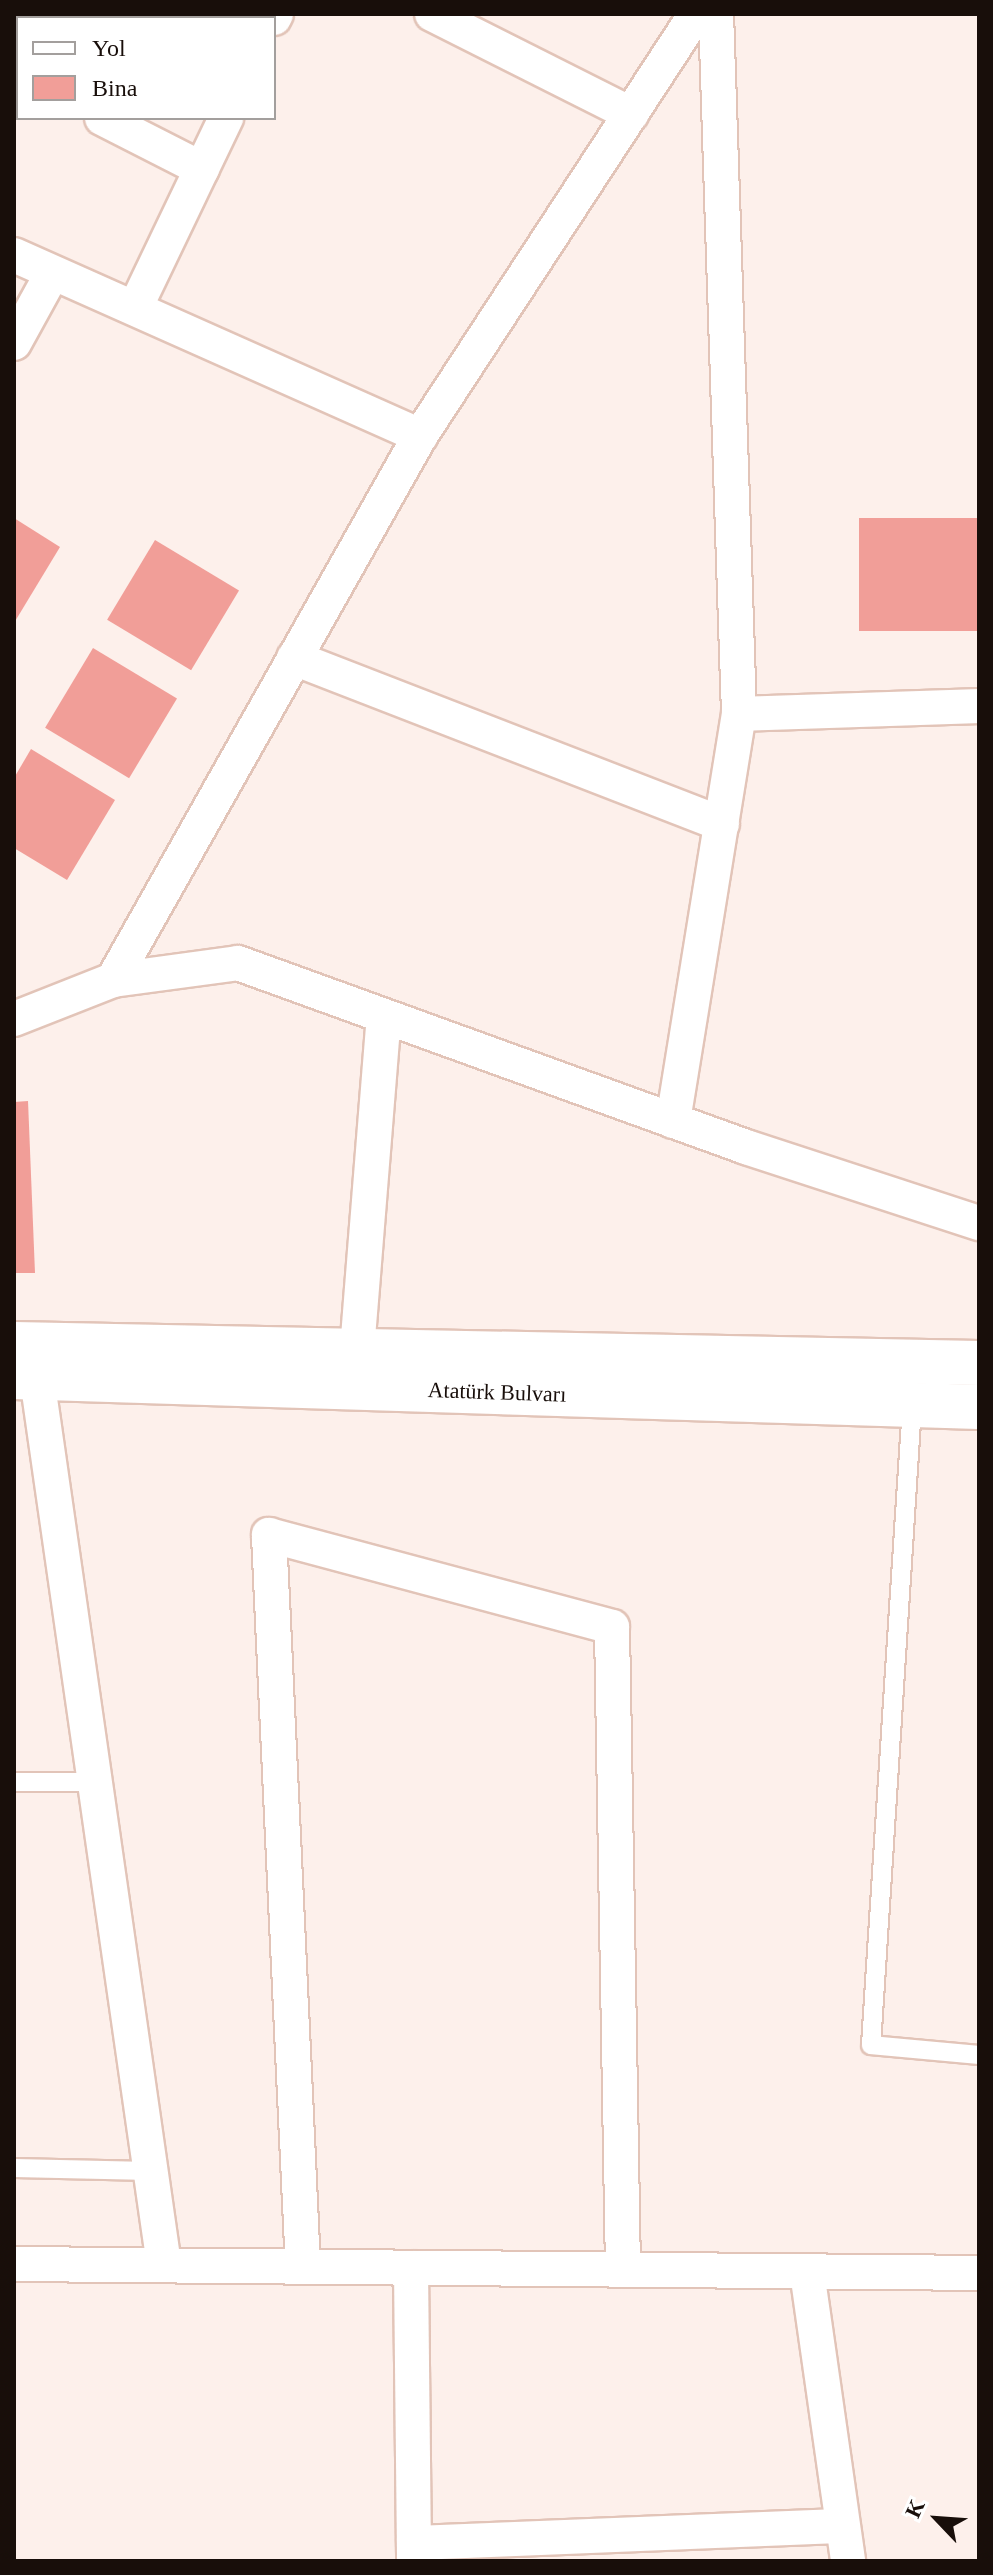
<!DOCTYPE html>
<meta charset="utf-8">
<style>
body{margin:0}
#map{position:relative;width:993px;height:2575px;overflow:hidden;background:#fdf0eb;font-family:"Times New Roman",serif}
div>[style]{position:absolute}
.building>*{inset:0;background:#f19e98;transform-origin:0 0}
.roads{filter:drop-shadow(2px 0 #e2c4b8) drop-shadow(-2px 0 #e2c4b8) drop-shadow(0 2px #e2c4b8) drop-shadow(0 -2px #e2c4b8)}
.lane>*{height:18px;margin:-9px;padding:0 9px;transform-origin:9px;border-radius:9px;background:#fff}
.street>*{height:34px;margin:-17px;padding:0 17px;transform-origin:17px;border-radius:17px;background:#fff}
.secondary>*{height:44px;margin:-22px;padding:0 22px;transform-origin:22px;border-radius:22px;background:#fff}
span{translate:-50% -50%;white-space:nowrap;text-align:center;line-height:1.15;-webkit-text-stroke:7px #fff;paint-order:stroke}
.street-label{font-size:22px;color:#180e0a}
.frame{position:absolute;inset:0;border:16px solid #180e0a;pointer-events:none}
.legend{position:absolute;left:16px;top:16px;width:260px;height:104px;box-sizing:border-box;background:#fff;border:2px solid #a39f9d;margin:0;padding:10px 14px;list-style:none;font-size:24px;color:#180e0a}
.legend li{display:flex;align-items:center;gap:16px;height:40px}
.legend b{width:40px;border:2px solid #a39f9d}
.north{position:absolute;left:897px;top:2479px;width:80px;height:80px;-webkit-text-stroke:6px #fff;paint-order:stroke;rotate:295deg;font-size:22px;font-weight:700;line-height:32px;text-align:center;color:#180e0a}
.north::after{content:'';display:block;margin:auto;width:28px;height:36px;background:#180e0a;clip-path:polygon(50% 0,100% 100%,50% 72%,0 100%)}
</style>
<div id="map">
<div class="building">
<div style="clip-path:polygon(14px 518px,60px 547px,14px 623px)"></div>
<div style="left:859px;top:518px;width:120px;height:113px"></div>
<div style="left:155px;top:540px;width:98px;height:93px;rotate:31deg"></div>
<div style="left:93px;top:648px;width:98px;height:93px;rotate:31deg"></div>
<div style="clip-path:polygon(31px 749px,115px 800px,67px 880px,14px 848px,14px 778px)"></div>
<div style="clip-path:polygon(28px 1101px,35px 1273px,14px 1273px,14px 1102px)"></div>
</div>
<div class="roads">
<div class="lane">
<div style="left:912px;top:1406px;width:640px;rotate:93.67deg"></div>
<div style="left:871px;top:2045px;width:108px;rotate:5.3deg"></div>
<div style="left:14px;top:1782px;width:80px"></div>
<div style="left:14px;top:2168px;width:136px;rotate:1.3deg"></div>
</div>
<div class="street">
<div style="left:432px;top:14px;width:223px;rotate:26.7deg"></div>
<div style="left:274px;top:18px;width:4px;rotate:-63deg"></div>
<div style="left:14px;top:73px;width:4px;rotate:27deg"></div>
<div style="left:102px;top:118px;width:112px;rotate:27deg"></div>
<div style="left:14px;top:255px;width:445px;rotate:24deg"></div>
<div style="left:135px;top:308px;width:211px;rotate:-64.4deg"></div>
<div style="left:14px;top:343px;width:79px;rotate:-61.2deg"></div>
<div style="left:294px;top:658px;width:459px;rotate:21.2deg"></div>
<div style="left:739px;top:714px;width:240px;rotate:-1.9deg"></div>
<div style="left:113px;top:980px;width:625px;rotate:-60.56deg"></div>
<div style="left:420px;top:436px;width:504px;rotate:-56.81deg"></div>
<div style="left:14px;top:1019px;width:106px;rotate:-21.5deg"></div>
<div style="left:113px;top:980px;width:126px;rotate:-7.7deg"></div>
<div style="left:238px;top:963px;width:540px;rotate:19.91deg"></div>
<div style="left:746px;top:1147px;width:245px;rotate:18.1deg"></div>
<div style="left:673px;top:1121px;width:412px;rotate:-80.8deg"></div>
<div style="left:739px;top:714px;width:700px;rotate:-91.88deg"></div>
<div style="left:357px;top:1350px;width:333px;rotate:-85.4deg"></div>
<div style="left:37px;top:1378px;width:896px;rotate:81.85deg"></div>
<div style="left:14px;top:2264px;width:965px;rotate:0.53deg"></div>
<div style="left:303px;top:2267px;width:733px;rotate:-92.66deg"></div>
<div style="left:269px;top:1535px;width:355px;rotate:15deg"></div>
<div style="left:612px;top:1627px;width:643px;rotate:89.02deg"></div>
<div style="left:411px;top:2268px;width:293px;rotate:89.4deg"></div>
<div style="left:807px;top:2272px;width:292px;rotate:81.9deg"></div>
<div style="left:414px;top:2543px;width:427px;rotate:-2.3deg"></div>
</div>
<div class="secondary">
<div style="left:14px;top:1344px;width:965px;rotate:1.13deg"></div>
<div style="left:14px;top:1377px;width:965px;rotate:1.78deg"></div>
</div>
</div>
<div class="street-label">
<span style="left:497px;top:1392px;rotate:2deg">Atatürk Bulvarı</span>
</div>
<div class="frame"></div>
<ul class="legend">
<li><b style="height:10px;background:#fff"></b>Yol</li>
<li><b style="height:22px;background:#f19e98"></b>Bina</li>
</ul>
<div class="north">K</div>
</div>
